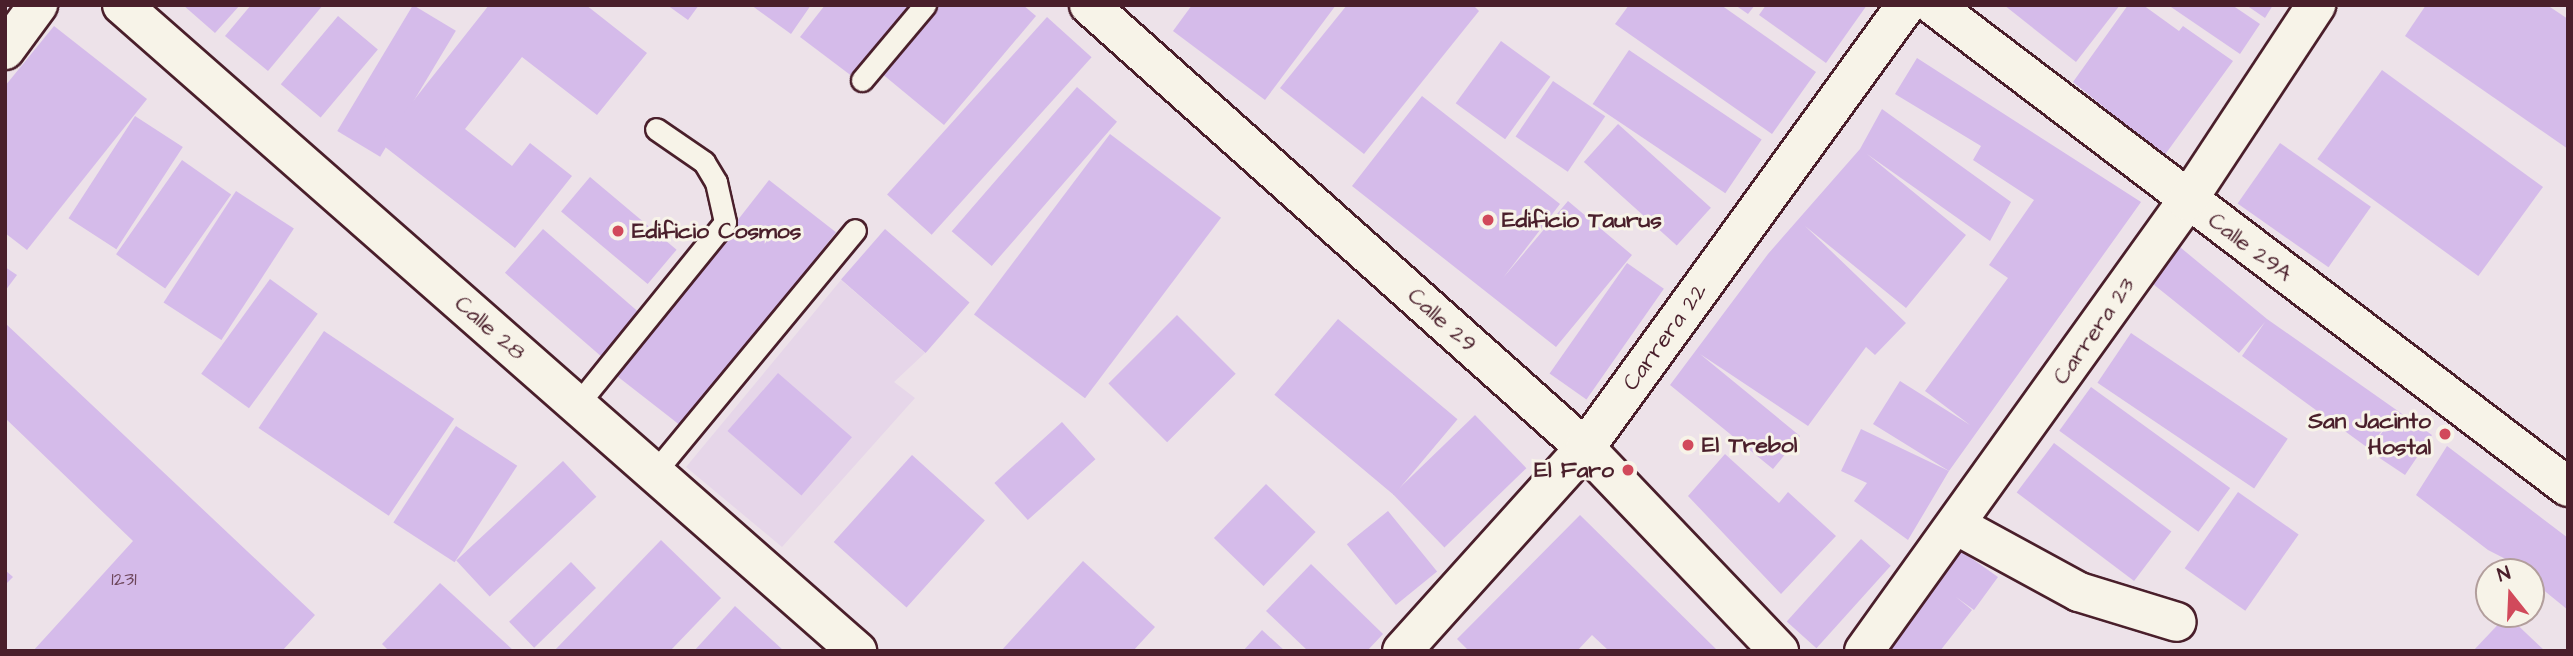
<!DOCTYPE html>
<style>
body{margin:0}
#map{position:relative;width:2573px;height:656px;overflow:hidden;background:#ede2e9;font-family:"Architects Daughter",sans-serif}
div>[style]{position:absolute}
.built>*{inset:0;background:#e6d6e9}
.building>*{inset:0;background:#d5bbea;transform-origin:0 0}
.roads{filter:drop-shadow(2px 0 #4a1f2b) drop-shadow(-2px 0 #4a1f2b) drop-shadow(0 2px #4a1f2b) drop-shadow(0 -2px #4a1f2b)}
.lane>*{height:21px;margin:-10.5px;padding:0 10.5px;transform-origin:10.5px;border-radius:10.5px;background:#f7f3e8}
.street>*{height:38px;margin:-19px;padding:0 19px;transform-origin:19px;border-radius:19px;background:#f7f3e8}
.secondary>*{height:38px;margin:-19px;padding:0 19px;transform-origin:19px;border-radius:19px;background:#f7f3e8}
.dots>*{width:19px;height:19px;translate:-50% -50%;box-sizing:border-box;border:4px solid #f7f3e8;border-radius:50%}
span{translate:-50% -50%;white-space:nowrap;text-align:center;line-height:1.15;-webkit-text-stroke:6px #f7f3e8;paint-order:stroke}
.number-label{font-size:19px;color:#6d465b}
.number-label span{-webkit-text-stroke-width:0}
.poi-label{font-size:23px;color:#4a1f2b;font-weight:700}
.left{translate:0 -50%;text-align:left}
.right{translate:-100% -50%;text-align:right}
.street-label{font-size:23px;color:#4a1f2b}
.frame{position:absolute;inset:0;border:7px solid #4a1f2b;pointer-events:none}
.north{position:absolute;left:2475px;top:558px;width:70px;height:70px;box-sizing:border-box;background:#f7f3e8;border:2px solid #b29e9c;border-radius:50%;rotate:342deg;font-size:19px;font-weight:700;line-height:28px;text-align:center;color:#4a1f2b}
.north::after{content:'';display:block;margin:auto;width:24px;height:32px;background:#d1495b;clip-path:polygon(50% 0,100% 100%,50% 72%,0 100%)}
</style>
<div id="map">
<div class="built">
<div style="clip-path:polygon(841px 280px,925px 353px,894px 382px,915px 398px,782px 547px,686px 467px)"></div>
</div>
<div class="building">
<div style="clip-path:polygon(183px 5px,240px 5px,215px 33px)"></div>
<div style="clip-path:polygon(251px 5px,323px 5px,268px 71px,225px 36px)"></div>
<div style="left:413px;top:5px;width:50px;height:147px;rotate:31deg"></div>
<div style="clip-path:polygon(489px 5px,586px 5px,647px 53px,597px 115px,522px 57px,465px 129px,512px 166px,530px 143px,572px 176px,515px 248px,380px 143px)"></div>
<div style="clip-path:polygon(667px 5px,699px 5px,688px 20px)"></div>
<div style="clip-path:polygon(751px 5px,811px 5px,791px 34px)"></div>
<div style="clip-path:polygon(825px 5px,915px 5px,857px 80px,800px 37px)"></div>
<div style="clip-path:polygon(928px 5px,1023px 5px,1036px 16px,944px 125px,875px 68px)"></div>
<div style="clip-path:polygon(1192px 5px,1336px 5px,1265px 100px,1173px 31px)"></div>
<div style="clip-path:polygon(1347px 5px,1473px 5px,1479px 11px,1364px 154px,1280px 88px)"></div>
<div style="clip-path:polygon(1629px 5px,1721px 5px,1816px 72px,1772px 134px,1615px 24px)"></div>
<div style="clip-path:polygon(1735px 5px,1755px 5px,1748px 14px)"></div>
<div style="clip-path:polygon(1766px 5px,1867px 5px,1826px 63px,1759px 15px)"></div>
<div style="clip-path:polygon(2004px 5px,2120px 5px,2076px 62px)"></div>
<div style="clip-path:polygon(2128px 5px,2143px 5px,2179px 31px,2183px 26px,2233px 61px,2164px 156px,2073px 82px)"></div>
<div style="clip-path:polygon(2168px 5px,2232px 5px,2260px 24px,2240px 54px)"></div>
<div style="clip-path:polygon(2246px 5px,2273px 5px,2265px 18px)"></div>
<div style="clip-path:polygon(2426px 5px,2547px 5px,2568px 19px,2568px 149px,2405px 36px)"></div>
<div style="left:338px;top:16px;width:52px;height:89px;rotate:40deg"></div>
<div style="left:1047px;top:17px;width:60px;height:239px;rotate:42deg"></div>
<div style="clip-path:polygon(54px 26px,147px 99px,27px 250px,5px 233px,5px 86px)"></div>
<div style="left:1501px;top:41px;width:61px;height:77px;rotate:36deg"></div>
<div style="left:1629px;top:50px;width:160px;height:65px;rotate:34deg"></div>
<div style="clip-path:polygon(1917px 58px,2141px 202px,1949px 471px,1873px 424px,1900px 381px,1970px 425px,1925px 391px,2008px 278px,1989px 265px,2034px 200px,1973px 160px,1981px 146px,1895px 94px)"></div>
<div style="left:2382px;top:70px;width:199px;height:110px;rotate:36deg"></div>
<div style="left:1553px;top:81px;width:63px;height:67px;rotate:34deg"></div>
<div style="left:1077px;top:87px;width:53px;height:191px;rotate:41deg"></div>
<div style="clip-path:polygon(1422px 96px,1560px 204px,1503px 278px,1568px 201px,1632px 255px,1556px 347px,1352px 186px)"></div>
<div style="clip-path:polygon(1882px 109px,2011px 202px,1990px 241px,1867px 154px,1966px 235px,1906px 308px,1805px 226px,1906px 323px,1875px 355px,1866px 347px,1808px 426px,1700px 354px,1800px 436px,1773px 469px,1670px 385px,1768px 254px,1860px 149px)"></div>
<div style="left:135px;top:116px;width:57px;height:122px;rotate:33deg"></div>
<div style="left:1618px;top:124px;width:125px;height:51px;rotate:42deg"></div>
<div style="left:1110px;top:134px;width:139px;height:226px;rotate:37deg"></div>
<div style="left:2280px;top:143px;width:111px;height:74px;rotate:35deg"></div>
<div style="left:182px;top:160px;width:60px;height:115px;rotate:35deg"></div>
<div style="left:590px;top:177px;width:113px;height:45px;rotate:40deg"></div>
<div style="left:769px;top:180px;width:85px;height:248px;rotate:38deg"></div>
<div style="left:236px;top:191px;width:69px;height:133px;rotate:33deg"></div>
<div style="left:543px;top:229px;width:130px;height:58px;rotate:41deg"></div>
<div style="left:885px;top:229px;width:112px;height:67px;rotate:41deg"></div>
<div style="clip-path:polygon(2175px 243px,2267px 319px,2432px 435px,2405px 475px,2369px 451px,2390px 421px,2368px 448px,2242px 356px,2265px 322px,2239px 353px,2153px 284px)"></div>
<div style="left:1627px;top:263px;width:45px;height:135px;rotate:35deg"></div>
<div style="clip-path:polygon(5px 267px,17px 275px,5px 291px)"></div>
<div style="left:270px;top:279px;width:59px;height:117px;rotate:36deg"></div>
<div style="left:1177px;top:315px;width:83px;height:97px;rotate:45deg"></div>
<div style="left:1338px;top:319px;width:156px;height:99px;rotate:40deg"></div>
<div style="clip-path:polygon(5px 323px,315px 615px,282px 651px,33px 651px,133px 541px,5px 418px)"></div>
<div style="left:324px;top:331px;width:157px;height:117px;rotate:34deg"></div>
<div style="left:2131px;top:333px;width:189px;height:60px;rotate:34deg"></div>
<div style="left:778px;top:373px;width:98px;height:77px;rotate:41deg"></div>
<div style="left:2091px;top:387px;width:172px;height:54px;rotate:36deg"></div>
<div style="left:1475px;top:415px;width:74px;height:114px;rotate:46deg"></div>
<div style="left:1062px;top:422px;width:50px;height:91px;rotate:48deg"></div>
<div style="left:456px;top:426px;width:73px;height:115px;rotate:33deg"></div>
<div style="clip-path:polygon(1861px 429px,1949px 471px,1908px 540px,1854px 501px,1867px 483px,1841px 471px)"></div>
<div style="left:2054px;top:443px;width:147px;height:62px;rotate:37deg"></div>
<div style="clip-path:polygon(2447px 446px,2568px 538px,2568px 610px,2531px 580px,2531px 572px,2488px 550px,2416px 495px)"></div>
<div style="clip-path:polygon(1725px 454px,1779px 503px,1788px 492px,1836px 536px,1781px 594px,1688px 496px)"></div>
<div style="left:912px;top:455px;width:98px;height:117px;rotate:42deg"></div>
<div style="left:563px;top:461px;width:49px;height:146px;rotate:47deg"></div>
<div style="left:1266px;top:484px;width:69px;height:75px;rotate:44deg"></div>
<div style="left:2238px;top:492px;width:74px;height:93px;rotate:35deg"></div>
<div style="left:1388px;top:511px;width:78px;height:53px;rotate:51deg"></div>
<div style="clip-path:polygon(1580px 515px,1648px 582px,1718px 651px,1609px 651px,1592px 635px,1577px 651px,1469px 651px,1457px 639px)"></div>
<div style="left:1861px;top:539px;width:40px;height:111px;rotate:42deg"></div>
<div style="clip-path:polygon(661px 540px,721px 598px,670px 651px,554px 651px)"></div>
<div style="clip-path:polygon(1961px 551px,1998px 577px,1974px 610px,1956px 597px,1972px 610px,1940px 651px,1888px 651px)"></div>
<div style="clip-path:polygon(1083px 561px,1155px 627px,1133px 651px,1001px 651px)"></div>
<div style="left:571px;top:562px;width:36px;height:86px;rotate:46deg"></div>
<div style="clip-path:polygon(1311px 564px,1383px 634px,1367px 651px,1308px 651px,1266px 611px)"></div>
<div style="clip-path:polygon(5px 570px,13px 577px,5px 585px)"></div>
<div style="clip-path:polygon(440px 583px,514px 651px,389px 651px,382px 644px)"></div>
<div style="clip-path:polygon(735px 606px,784px 651px,694px 651px)"></div>
<div style="clip-path:polygon(2507px 615px,2545px 651px,2473px 651px)"></div>
<div style="clip-path:polygon(1262px 630px,1285px 651px,1243px 651px)"></div>
</div>
<div class="roads">
<div class="lane">
<div style="left:862px;top:80px;width:98px;rotate:-50deg"></div>
<div style="left:577px;top:405px;width:235px;rotate:-51deg"></div>
<div style="left:725px;top:222px;width:41px;rotate:-102.7deg"></div>
<div style="left:716px;top:182px;width:23px;rotate:-121deg"></div>
<div style="left:704px;top:162px;width:58px;rotate:-145.5deg"></div>
<div style="left:654px;top:473px;width:315px;rotate:-50.4deg"></div>
</div>
<div class="street">
<div style="left:122px;top:5px;width:979px;rotate:41.31deg"></div>
<div style="left:1933px;top:5px;width:797px;rotate:37.2deg"></div>
<div style="left:5px;top:50px;width:56px;rotate:-53.7deg"></div>
<div style="left:1956px;top:525px;width:140px;rotate:28.6deg"></div>
<div style="left:2079px;top:592px;width:102px;rotate:17deg"></div>
<div style="left:1864px;top:651px;width:554px;rotate:-54.33deg"></div>
<div style="left:2187px;top:201px;width:235px;rotate:-56.6deg"></div>
</div>
<div class="secondary">
<div style="left:1089px;top:5px;width:665px;rotate:41.77deg"></div>
<div style="left:1585px;top:448px;width:281px;rotate:46.3deg"></div>
<div style="left:1402px;top:651px;width:273px;rotate:-48deg"></div>
<div style="left:1585px;top:448px;width:547px;rotate:-54.07deg"></div>
</div>
</div>
<div class="dots">
<div style="left:1488px;top:220px;background:#d1495b"></div>
<div style="left:618px;top:231px;background:#d1495b"></div>
<div style="left:2445px;top:434px;background:#d1495b"></div>
<div style="left:1688px;top:445px;background:#d1495b"></div>
<div style="left:1628px;top:470px;background:#d1495b"></div>
</div>
<div class="number-label">
<span style="left:124px;top:580px">1231</span>
</div>
<div class="poi-label">
<span class="left" style="left:1502px;top:220px">Edificio Taurus</span>
<span class="left" style="left:632px;top:231px">Edificio Cosmos</span>
<span class="right" style="left:2431px;top:434px">San Jacinto<br>Hostal</span>
<span class="left" style="left:1702px;top:445px">El Trebol</span>
<span class="right" style="left:1614px;top:470px">El Faro</span>
</div>
<div class="street-label">
<span style="left:2250px;top:247px;rotate:37deg">Calle 29A</span>
<span style="left:1442px;top:320px;rotate:42deg">Calle 29</span>
<span style="left:490px;top:328px;rotate:41deg">Calle 28</span>
<span style="left:2094px;top:331px;rotate:-55deg">Carrera 23</span>
<span style="left:1665px;top:337px;rotate:-54deg">Carrera 22</span>
</div>
<div class="frame"></div>
<div class="north">N</div>
</div>
